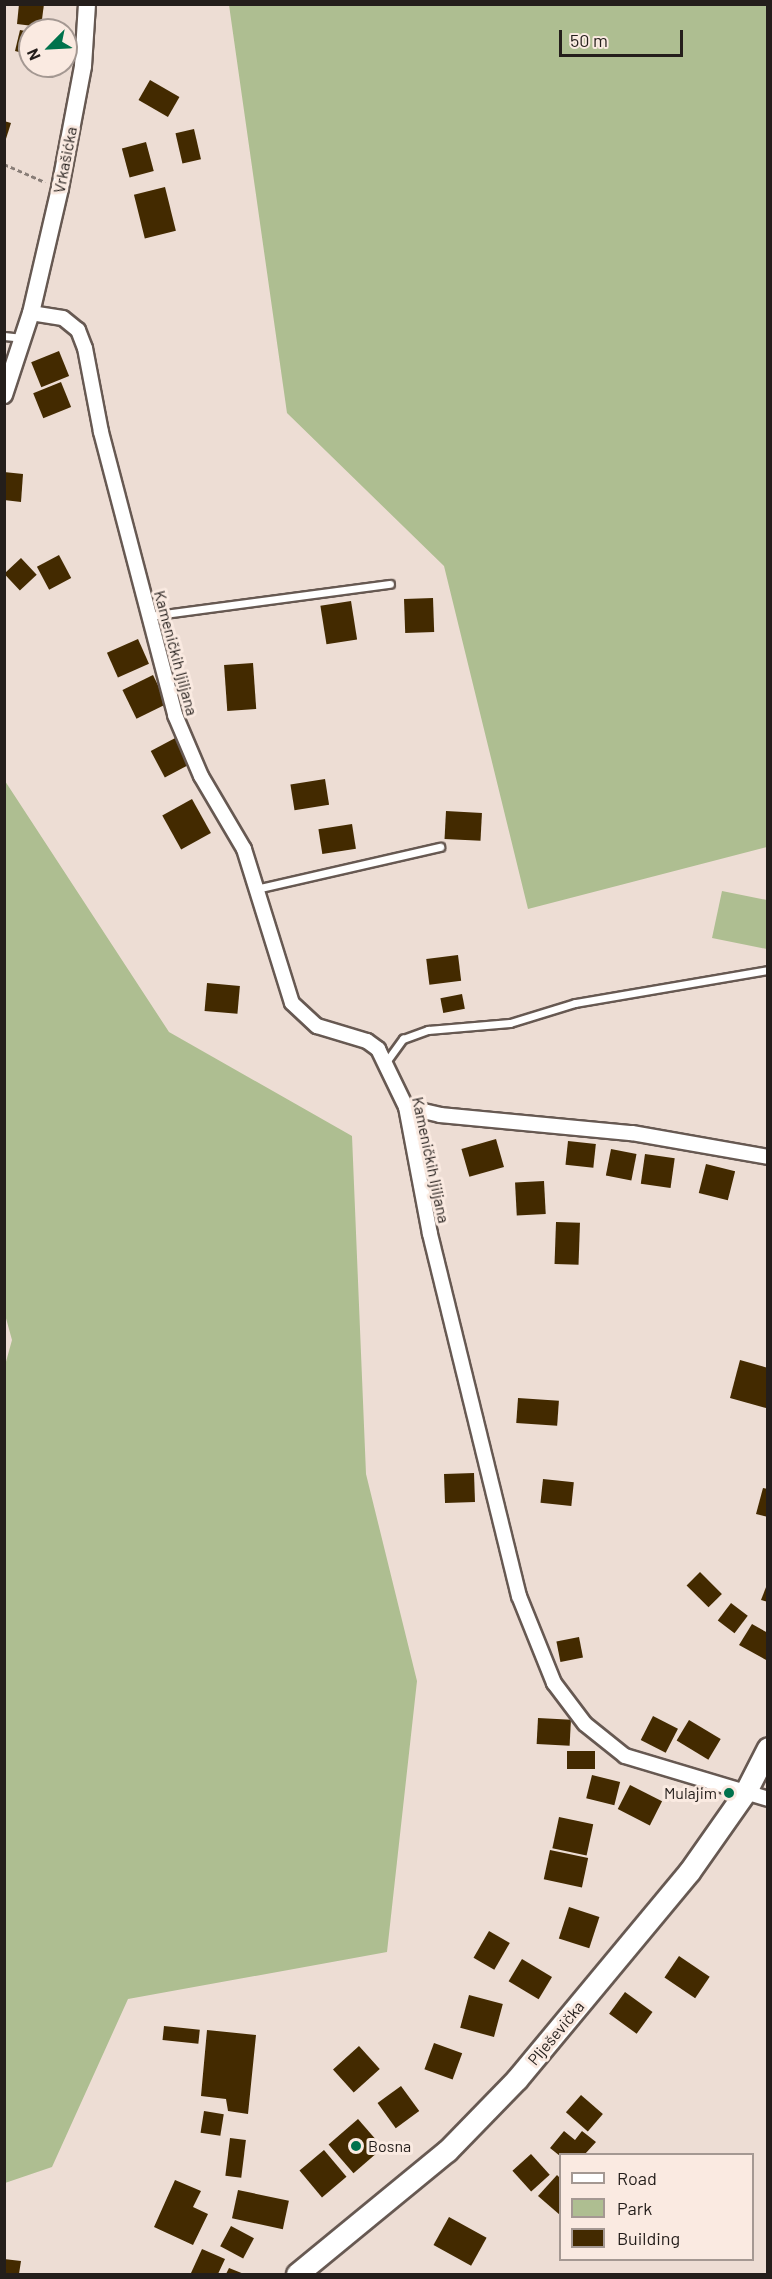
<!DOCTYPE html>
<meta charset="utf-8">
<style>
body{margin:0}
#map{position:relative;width:772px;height:2279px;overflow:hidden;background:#edddd4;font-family:Barlow,sans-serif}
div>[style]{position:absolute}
.green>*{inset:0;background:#aebe91}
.building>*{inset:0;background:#432a00;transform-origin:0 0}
.path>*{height:3px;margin-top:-1.5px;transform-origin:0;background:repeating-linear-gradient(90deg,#887d77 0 4.5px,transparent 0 7.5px)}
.roads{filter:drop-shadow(2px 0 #675952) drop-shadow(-2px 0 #675952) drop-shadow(0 2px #675952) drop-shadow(0 -2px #675952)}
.service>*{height:7px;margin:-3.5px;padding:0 3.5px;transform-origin:3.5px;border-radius:3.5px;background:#fff}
.minor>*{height:14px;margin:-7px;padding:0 7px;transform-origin:7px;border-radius:7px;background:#fff}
.tertiary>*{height:16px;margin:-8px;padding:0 8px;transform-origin:8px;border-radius:8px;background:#fff}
.primary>*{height:21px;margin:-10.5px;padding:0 10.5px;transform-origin:10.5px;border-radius:10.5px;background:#fff}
.dots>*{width:16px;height:16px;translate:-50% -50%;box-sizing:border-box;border:3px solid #faeae1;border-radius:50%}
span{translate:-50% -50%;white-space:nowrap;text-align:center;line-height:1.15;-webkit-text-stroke:6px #faeae1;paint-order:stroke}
.street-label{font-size:16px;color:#241e1b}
.poi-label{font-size:16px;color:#241e1b}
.right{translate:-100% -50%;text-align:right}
.left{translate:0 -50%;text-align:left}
.frame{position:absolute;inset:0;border:6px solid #241e1b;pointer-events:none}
.legend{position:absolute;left:559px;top:2153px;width:195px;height:108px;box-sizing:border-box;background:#faeae1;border:2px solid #a49892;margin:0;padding:8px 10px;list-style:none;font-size:18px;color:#241e1b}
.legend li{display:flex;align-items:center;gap:12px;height:30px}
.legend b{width:30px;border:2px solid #a49892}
.north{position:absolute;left:18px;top:18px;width:60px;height:60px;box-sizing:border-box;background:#faeae1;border:2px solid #a49892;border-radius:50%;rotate:246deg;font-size:16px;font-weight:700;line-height:24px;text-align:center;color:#241e1b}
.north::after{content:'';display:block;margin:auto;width:21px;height:27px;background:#00724c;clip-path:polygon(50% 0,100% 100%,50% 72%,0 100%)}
.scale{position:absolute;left:559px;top:30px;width:124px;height:27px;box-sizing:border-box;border:3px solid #241e1b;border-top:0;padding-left:8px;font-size:18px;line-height:21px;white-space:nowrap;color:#241e1b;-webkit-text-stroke:4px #faeae1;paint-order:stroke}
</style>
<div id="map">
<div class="green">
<div style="clip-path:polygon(229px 5px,767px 5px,767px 847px,528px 909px,444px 566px,287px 413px)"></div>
<div style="clip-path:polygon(5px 781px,169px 1032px,352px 1136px,366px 1474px,417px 1681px,387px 1952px,128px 1999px,52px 2167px,5px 2183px,4px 1369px,12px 1340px,4px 1311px)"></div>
<div style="clip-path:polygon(722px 891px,767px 900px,767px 949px,712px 938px)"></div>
</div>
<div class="building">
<div style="clip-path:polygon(19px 4px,44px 4px,41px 27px,17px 24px)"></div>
<div style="clip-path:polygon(20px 30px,30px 32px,30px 55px,15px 51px)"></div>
<div style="left:150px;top:80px;width:34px;height:23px;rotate:30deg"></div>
<div style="clip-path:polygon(4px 121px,11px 123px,5px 142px,4px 142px)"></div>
<div style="left:194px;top:129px;width:31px;height:19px;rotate:77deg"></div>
<div style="left:146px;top:142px;width:30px;height:25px;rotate:75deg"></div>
<div style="left:165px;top:187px;width:45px;height:32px;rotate:76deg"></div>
<div style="left:59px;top:351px;width:27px;height:30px;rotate:68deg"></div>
<div style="left:61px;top:382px;width:27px;height:30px;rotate:68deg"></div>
<div style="clip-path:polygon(4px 472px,23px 474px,21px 502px,4px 500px)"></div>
<div style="left:59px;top:555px;width:26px;height:25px;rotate:62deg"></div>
<div style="left:21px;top:558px;width:23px;height:23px;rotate:47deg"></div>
<div style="left:433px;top:598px;width:34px;height:29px;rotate:88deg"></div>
<div style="left:351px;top:601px;width:39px;height:31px;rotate:81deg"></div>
<div style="left:138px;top:639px;width:27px;height:34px;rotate:66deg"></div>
<div style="left:253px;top:663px;width:46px;height:29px;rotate:86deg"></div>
<div style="left:153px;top:675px;width:32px;height:34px;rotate:64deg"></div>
<div style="left:179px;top:736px;width:30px;height:32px;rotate:62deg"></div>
<div style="left:325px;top:779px;width:26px;height:35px;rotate:81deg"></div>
<div style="left:192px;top:799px;width:39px;height:34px;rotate:61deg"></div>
<div style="left:446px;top:811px;width:36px;height:28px;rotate:3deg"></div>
<div style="left:352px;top:824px;width:25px;height:34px;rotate:81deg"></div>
<div style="left:458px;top:955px;width:26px;height:32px;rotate:83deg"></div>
<div style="left:207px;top:983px;width:33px;height:28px;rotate:5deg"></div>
<div style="left:462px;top:994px;width:15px;height:22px;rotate:79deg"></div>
<div style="left:496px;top:1139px;width:29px;height:36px;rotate:74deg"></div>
<div style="left:568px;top:1141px;width:28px;height:24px;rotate:6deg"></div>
<div style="left:611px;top:1149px;width:26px;height:27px;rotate:11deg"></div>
<div style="left:645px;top:1154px;width:30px;height:30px;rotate:8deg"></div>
<div style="left:706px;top:1164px;width:30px;height:30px;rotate:14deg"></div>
<div style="left:544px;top:1181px;width:33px;height:29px;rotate:87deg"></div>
<div style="left:556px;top:1222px;width:24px;height:42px;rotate:2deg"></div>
<div style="clip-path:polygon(740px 1360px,768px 1368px,766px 1408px,730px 1398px)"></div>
<div style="left:518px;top:1398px;width:41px;height:25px;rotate:4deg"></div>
<div style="left:474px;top:1473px;width:29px;height:30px;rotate:88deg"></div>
<div style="left:543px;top:1479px;width:31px;height:24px;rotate:6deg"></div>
<div style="clip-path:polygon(763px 1488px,768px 1489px,768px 1517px,756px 1514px)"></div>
<div style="left:700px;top:1572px;width:31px;height:19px;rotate:45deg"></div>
<div style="clip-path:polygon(768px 1582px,768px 1602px,761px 1600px)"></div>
<div style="left:731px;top:1603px;width:21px;height:22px;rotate:37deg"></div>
<div style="clip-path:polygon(752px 1624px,768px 1633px,768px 1661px,739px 1645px)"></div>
<div style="left:579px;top:1637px;width:21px;height:23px;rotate:79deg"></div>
<div style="left:653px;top:1716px;width:28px;height:27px;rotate:27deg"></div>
<div style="left:538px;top:1718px;width:33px;height:26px;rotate:3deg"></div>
<div style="left:689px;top:1720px;width:37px;height:24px;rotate:31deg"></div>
<div style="left:595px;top:1751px;width:18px;height:28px;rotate:90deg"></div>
<div style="left:592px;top:1775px;width:29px;height:24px;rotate:14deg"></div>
<div style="left:630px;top:1785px;width:36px;height:27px;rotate:27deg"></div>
<div style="left:559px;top:1817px;width:35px;height:32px;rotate:12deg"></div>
<div style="left:550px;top:1850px;width:39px;height:30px;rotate:12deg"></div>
<div style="left:569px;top:1907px;width:32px;height:33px;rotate:18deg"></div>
<div style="left:489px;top:1931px;width:24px;height:31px;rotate:30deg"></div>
<div style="left:679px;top:1956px;width:37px;height:26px;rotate:34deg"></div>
<div style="left:522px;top:1959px;width:35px;height:26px;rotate:31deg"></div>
<div style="left:625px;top:1992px;width:34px;height:27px;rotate:36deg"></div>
<div style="left:469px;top:1995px;width:35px;height:34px;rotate:15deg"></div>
<div style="left:164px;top:2026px;width:36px;height:14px;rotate:6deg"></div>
<div style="clip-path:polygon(207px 2030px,256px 2035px,248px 2114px,228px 2111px,226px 2099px,201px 2096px)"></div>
<div style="left:434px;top:2043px;width:30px;height:28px;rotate:20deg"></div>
<div style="left:359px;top:2046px;width:31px;height:35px;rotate:48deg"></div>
<div style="left:401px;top:2086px;width:31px;height:29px;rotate:54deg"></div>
<div style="left:581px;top:2095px;width:29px;height:23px;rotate:41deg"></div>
<div style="left:204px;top:2111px;width:20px;height:22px;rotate:9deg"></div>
<div style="left:358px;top:2119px;width:38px;height:39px;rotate:49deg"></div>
<div style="clip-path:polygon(564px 2131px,575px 2140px,582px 2131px,596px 2142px,585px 2154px,560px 2156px,550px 2148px)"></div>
<div style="left:230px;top:2138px;width:16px;height:38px;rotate:7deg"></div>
<div style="left:324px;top:2150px;width:35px;height:32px;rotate:50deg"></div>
<div style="left:531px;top:2154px;width:28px;height:25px;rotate:48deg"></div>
<div style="clip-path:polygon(557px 2175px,560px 2178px,560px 2215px,538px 2196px)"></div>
<div style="clip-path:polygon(175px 2180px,201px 2191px,193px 2207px,208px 2214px,193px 2245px,154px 2227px)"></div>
<div style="left:238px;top:2190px;width:52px;height:29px;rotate:12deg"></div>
<div style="left:449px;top:2217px;width:43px;height:32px;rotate:29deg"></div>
<div style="left:231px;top:2226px;width:26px;height:23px;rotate:28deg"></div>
<div style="clip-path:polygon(202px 2249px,225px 2259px,218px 2274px,191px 2273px)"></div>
<div style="clip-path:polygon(4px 2259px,21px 2261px,19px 2274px,4px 2274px)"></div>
<div style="clip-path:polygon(229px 2268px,244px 2274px,226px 2274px)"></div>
</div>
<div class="path">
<div style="left:4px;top:164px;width:45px;rotate:23.7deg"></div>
</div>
<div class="roads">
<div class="service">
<div style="left:4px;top:336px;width:18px;rotate:6deg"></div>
<div style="left:149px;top:616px;width:243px;rotate:-7.6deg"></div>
<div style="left:256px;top:889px;width:189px;rotate:-12.9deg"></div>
<div style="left:386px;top:1062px;width:29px;rotate:-54deg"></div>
<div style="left:403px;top:1039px;width:27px;rotate:-20deg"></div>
<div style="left:428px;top:1030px;width:82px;rotate:-4.9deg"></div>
<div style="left:510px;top:1023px;width:68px;rotate:-17.1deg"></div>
<div style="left:575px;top:1003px;width:196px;rotate:-9.7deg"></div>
</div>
<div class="minor">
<div style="left:31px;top:313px;width:32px;rotate:9deg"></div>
<div style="left:63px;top:318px;width:19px;rotate:39deg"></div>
<div style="left:78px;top:330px;width:19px;rotate:69deg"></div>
<div style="left:85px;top:348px;width:86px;rotate:79.2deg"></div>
<div style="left:101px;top:432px;width:293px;rotate:75.3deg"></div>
<div style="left:175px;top:715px;width:66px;rotate:66.9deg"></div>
<div style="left:201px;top:776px;width:85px;rotate:59.5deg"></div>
<div style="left:244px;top:849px;width:161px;rotate:72.7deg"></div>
<div style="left:292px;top:1003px;width:34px;rotate:43deg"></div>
<div style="left:317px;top:1026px;width:52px;rotate:16.7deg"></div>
<div style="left:367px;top:1041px;width:14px;rotate:36deg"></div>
<div style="left:378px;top:1049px;width:64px;rotate:64.2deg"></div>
<div style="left:406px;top:1107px;width:129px;rotate:79.3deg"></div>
<div style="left:430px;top:1234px;width:373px;rotate:76.2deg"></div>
<div style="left:519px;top:1596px;width:94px;rotate:68.1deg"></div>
<div style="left:554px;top:1683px;width:51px;rotate:52.9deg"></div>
<div style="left:585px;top:1724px;width:51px;rotate:38.7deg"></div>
<div style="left:625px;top:1756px;width:149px;rotate:16.7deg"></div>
<div style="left:406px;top:1107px;width:35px;rotate:13deg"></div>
<div style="left:440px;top:1115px;width:193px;rotate:5.4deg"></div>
<div style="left:632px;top:1133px;width:138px;rotate:10deg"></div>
</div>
<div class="tertiary">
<div style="left:4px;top:395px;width:86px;rotate:-71.8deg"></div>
<div style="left:31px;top:313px;width:128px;rotate:-76.9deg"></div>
<div style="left:60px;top:188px;width:124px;rotate:-79.3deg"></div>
<div style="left:83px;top:66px;width:62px;rotate:-86.3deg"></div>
</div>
<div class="primary">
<div style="left:297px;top:2274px;width:194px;rotate:-39.4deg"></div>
<div style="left:447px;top:2151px;width:100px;rotate:-45.8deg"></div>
<div style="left:517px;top:2079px;width:269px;rotate:-50.3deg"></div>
<div style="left:689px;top:1872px;width:99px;rotate:-54.9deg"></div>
<div style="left:746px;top:1791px;width:48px;rotate:-62.9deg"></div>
</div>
</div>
<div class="dots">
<div style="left:729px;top:1793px;background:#00724c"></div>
<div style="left:356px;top:2146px;background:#00724c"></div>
</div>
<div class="street-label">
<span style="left:65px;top:160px;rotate:-79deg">Vrkašićka</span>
<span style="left:176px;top:653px;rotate:75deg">Kameničkih ljiljana</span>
<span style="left:431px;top:1160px;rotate:78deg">Kameničkih ljiljana</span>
<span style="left:556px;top:2033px;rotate:-50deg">Plješevička</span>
</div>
<div class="poi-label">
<span class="right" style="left:717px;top:1793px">Mulajim</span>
<span class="left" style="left:368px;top:2146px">Bosna</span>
</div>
<div class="frame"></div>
<ul class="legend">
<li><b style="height:8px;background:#fff"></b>Road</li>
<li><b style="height:16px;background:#aebe91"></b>Park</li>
<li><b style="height:16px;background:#432a00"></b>Building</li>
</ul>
<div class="north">N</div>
<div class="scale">50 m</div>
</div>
